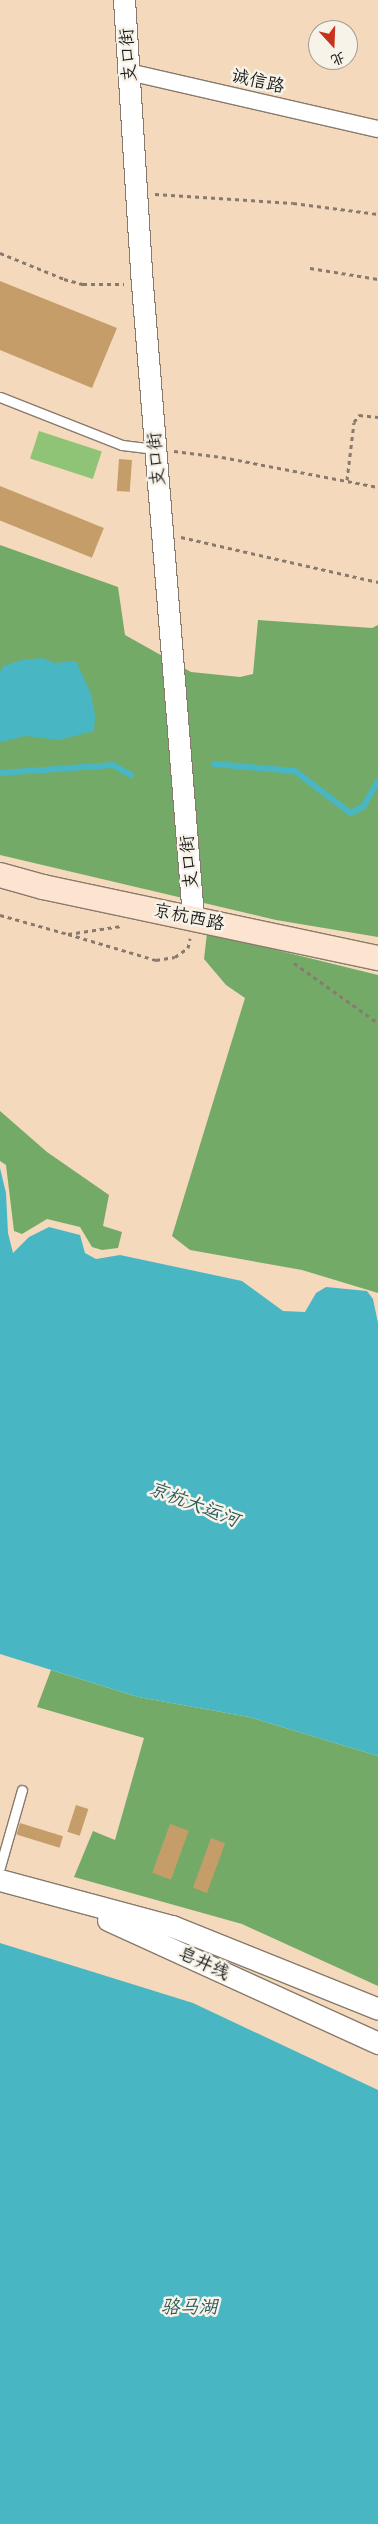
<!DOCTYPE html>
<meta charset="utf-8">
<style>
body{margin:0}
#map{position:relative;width:378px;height:2524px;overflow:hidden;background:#f4d9bc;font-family:Itim,"LXGW WenKai TC",sans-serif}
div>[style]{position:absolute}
.green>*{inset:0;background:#8fc476;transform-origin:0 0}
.forest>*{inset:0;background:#73aa67}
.water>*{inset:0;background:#49b7c3}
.stream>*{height:5.5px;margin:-2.75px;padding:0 2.75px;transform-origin:2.75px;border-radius:2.75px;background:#49b7c3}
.building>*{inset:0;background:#c59d69;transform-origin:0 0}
.path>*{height:3px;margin-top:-1.5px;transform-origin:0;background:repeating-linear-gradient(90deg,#887a6c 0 4px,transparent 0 8px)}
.roads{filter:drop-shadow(1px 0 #887a6c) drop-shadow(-1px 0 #887a6c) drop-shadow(0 1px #887a6c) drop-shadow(0 -1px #887a6c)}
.service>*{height:9px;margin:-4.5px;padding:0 4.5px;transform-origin:4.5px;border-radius:4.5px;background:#fff}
.minor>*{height:16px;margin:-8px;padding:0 8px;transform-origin:8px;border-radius:8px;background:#fff}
.tertiary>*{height:21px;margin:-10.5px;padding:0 10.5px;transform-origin:10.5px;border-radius:10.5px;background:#fff}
.secondary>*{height:24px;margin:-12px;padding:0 12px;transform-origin:12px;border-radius:12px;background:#fde4d0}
span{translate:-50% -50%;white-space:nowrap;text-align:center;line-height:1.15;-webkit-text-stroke:5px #f7f3e8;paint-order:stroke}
.street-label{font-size:18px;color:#1c1c1c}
.water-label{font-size:19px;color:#2e5a5f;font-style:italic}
.north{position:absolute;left:308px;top:20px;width:50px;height:50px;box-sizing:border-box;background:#f7f3e8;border:1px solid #9f9d96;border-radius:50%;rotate:160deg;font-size:14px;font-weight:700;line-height:20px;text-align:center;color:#1c1c1c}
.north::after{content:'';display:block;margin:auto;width:18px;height:22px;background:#c8321e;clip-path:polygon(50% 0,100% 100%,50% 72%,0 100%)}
</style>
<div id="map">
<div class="green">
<div style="left:39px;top:431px;width:66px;height:29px;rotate:18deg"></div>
</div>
<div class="forest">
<div style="clip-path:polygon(0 545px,118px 587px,125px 635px,191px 672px,240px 677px,253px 674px,258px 620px,372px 628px,378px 625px,378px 937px,276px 920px,0 855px)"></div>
<div style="clip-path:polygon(207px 933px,378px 975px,378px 1293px,302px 1270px,190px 1250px,172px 1236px,245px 998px,226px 985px,204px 959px)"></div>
<div style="clip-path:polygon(0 1111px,47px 1152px,109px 1195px,103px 1226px,122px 1232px,118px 1248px,102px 1250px,92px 1247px,80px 1227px,47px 1219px,22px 1234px,14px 1231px,6px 1165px,0 1161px)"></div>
<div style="clip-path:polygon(51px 1670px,138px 1697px,249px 1717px,378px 1756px,378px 1986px,242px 1924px,74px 1877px,93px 1831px,115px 1840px,144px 1738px,37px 1707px)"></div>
</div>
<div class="water">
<div style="clip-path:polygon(43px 658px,55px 663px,76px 661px,91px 694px,95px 716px,94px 731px,59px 740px,26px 736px,0 742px,0 672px,3px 666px,22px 660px)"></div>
<div style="clip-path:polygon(0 1168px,6px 1193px,8px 1233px,13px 1253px,29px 1237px,49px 1227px,80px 1235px,85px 1253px,96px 1259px,120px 1255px,242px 1281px,283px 1311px,305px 1312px,316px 1293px,326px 1287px,367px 1291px,373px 1299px,378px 1323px,378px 1756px,249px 1717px,138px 1697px,0 1654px)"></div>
<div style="clip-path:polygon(0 1943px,193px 2003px,378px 2090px,378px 2524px,0 2524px)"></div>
</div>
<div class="stream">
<div style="left:214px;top:764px;width:81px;rotate:4.9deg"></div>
<div style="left:295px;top:771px;width:70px;rotate:36.9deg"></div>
<div style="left:351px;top:813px;width:13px;rotate:-27deg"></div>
<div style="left:363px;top:807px;width:30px;rotate:-60deg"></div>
<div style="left:0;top:773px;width:113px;rotate:-4deg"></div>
<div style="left:113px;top:765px;width:21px;rotate:29deg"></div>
</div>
<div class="building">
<div style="clip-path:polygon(0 281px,117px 328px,92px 388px,0 350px)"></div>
<div style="left:119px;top:459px;width:13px;height:32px;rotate:4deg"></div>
<div style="left:0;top:486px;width:112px;height:32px;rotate:22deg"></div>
<div style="left:76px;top:1805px;width:13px;height:28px;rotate:18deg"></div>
<div style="left:20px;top:1823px;width:45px;height:12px;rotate:17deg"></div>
<div style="left:170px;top:1824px;width:20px;height:52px;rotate:20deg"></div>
<div style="left:211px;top:1838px;width:15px;height:53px;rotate:20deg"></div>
</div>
<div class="path">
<div style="left:155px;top:194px;width:138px;rotate:3.7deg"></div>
<div style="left:293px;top:203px;width:86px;rotate:7.4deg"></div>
<div style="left:0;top:253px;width:69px;rotate:22.1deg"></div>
<div style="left:64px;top:279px;width:20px;rotate:15deg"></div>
<div style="left:83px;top:284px;width:41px"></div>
<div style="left:310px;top:268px;width:69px;rotate:9.2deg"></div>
<div style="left:174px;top:451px;width:48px;rotate:7.1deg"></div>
<div style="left:222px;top:457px;width:159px;rotate:10.9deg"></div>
<div style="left:347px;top:480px;width:58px;rotate:-83.1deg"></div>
<div style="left:354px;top:422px;width:9px;rotate:-54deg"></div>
<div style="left:359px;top:415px;width:19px;rotate:6deg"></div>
<div style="left:181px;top:537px;width:202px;rotate:12.9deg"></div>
<div style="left:0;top:915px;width:71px;rotate:15.6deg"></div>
<div style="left:68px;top:934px;width:54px;rotate:-8.6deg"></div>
<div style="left:68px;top:934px;width:92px;rotate:16.5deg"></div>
<div style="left:156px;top:960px;width:19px;rotate:-9deg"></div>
<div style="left:175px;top:957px;width:16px;rotate:-35deg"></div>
<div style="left:188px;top:948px;width:10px;rotate:-79deg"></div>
<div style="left:294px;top:963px;width:103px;rotate:35.5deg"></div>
</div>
<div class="roads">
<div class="service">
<div style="left:0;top:397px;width:131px;rotate:21.5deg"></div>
<div style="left:122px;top:445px;width:33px;rotate:7deg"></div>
<div style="left:0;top:1867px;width:80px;rotate:-74.1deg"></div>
</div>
<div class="minor">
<div style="left:129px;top:72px;width:255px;rotate:12.9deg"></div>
</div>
<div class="tertiary">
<div style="left:124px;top:0;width:285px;rotate:86.4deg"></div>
<div style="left:142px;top:284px;width:635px;rotate:85.39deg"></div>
<div style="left:0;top:1880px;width:178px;rotate:15deg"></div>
<div style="left:172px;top:1926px;width:222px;rotate:21.9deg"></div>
<div style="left:108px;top:1920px;width:297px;rotate:24.5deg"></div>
</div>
<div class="secondary">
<div style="left:0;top:875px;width:45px;rotate:15.6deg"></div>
<div style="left:43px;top:887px;width:342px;rotate:12deg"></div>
</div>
</div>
<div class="street-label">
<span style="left:128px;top:55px;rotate:-94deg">支口街</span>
<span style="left:258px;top:81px;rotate:13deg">诚信路</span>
<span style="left:156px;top:459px;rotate:-95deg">支口街</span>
<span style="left:189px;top:862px;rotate:-95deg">支口街</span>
<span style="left:189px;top:917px;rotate:12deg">京杭西路</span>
<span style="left:204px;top:1963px;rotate:25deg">皂井线</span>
</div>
<div class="water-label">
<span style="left:194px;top:1504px;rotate:21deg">京杭大运河</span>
<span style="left:189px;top:2307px">骆马湖</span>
</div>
<div class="north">北</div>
</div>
